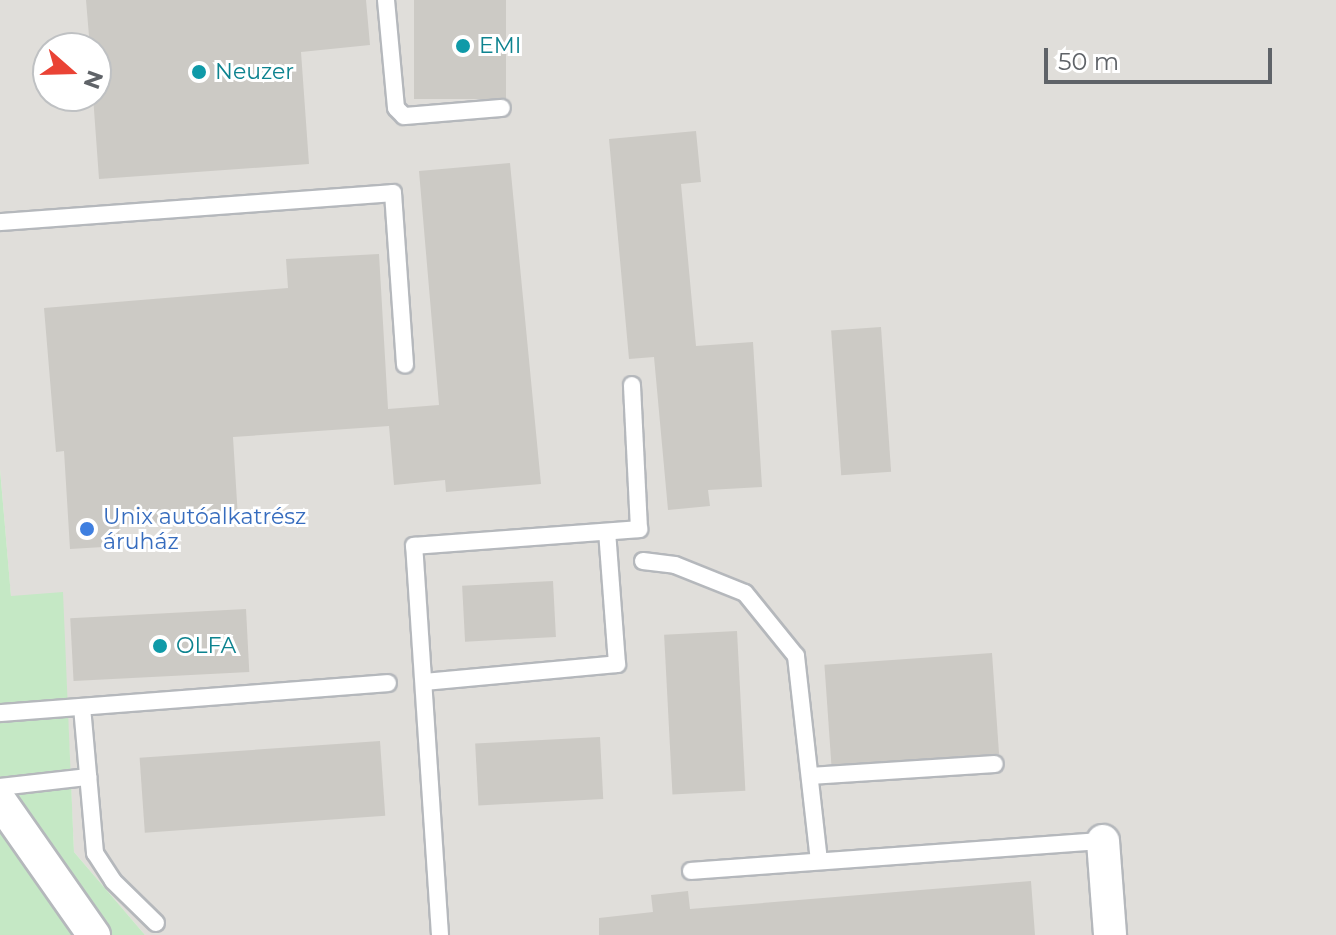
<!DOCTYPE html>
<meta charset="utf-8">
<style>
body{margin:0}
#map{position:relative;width:1336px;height:935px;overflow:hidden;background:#f1efe8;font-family:Montserrat,sans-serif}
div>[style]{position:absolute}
.industrial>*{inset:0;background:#e0deda}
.green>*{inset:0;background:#c5e8c5}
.building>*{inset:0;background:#cccac5;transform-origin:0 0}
.roads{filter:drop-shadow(2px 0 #b5b8bc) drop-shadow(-2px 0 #b5b8bc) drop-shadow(0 2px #b5b8bc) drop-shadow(0 -2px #b5b8bc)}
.lane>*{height:16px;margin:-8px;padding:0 8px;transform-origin:8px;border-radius:8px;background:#fff}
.street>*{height:32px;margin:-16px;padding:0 16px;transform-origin:16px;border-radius:16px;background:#fff}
.dots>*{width:22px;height:22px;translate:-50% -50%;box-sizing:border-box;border:4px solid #fff;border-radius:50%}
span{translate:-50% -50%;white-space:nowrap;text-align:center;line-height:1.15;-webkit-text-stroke:6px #fff;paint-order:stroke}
.culture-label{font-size:22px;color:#0d838f}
.left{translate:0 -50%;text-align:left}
.shop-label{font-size:22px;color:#366cbe}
.north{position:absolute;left:32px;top:32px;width:80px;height:80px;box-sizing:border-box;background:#fff;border:2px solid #bfc1c3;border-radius:50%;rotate:110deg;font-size:22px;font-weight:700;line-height:32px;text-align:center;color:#5f6368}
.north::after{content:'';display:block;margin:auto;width:28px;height:36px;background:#ea4335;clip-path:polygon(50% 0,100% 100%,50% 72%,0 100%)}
.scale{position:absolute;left:1044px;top:48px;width:228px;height:36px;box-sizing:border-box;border:4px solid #5f6368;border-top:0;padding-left:10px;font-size:24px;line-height:28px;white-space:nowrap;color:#5f6368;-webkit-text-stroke:6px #fff;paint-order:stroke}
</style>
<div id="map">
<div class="industrial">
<div style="clip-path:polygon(evenodd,0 0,1336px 0,1336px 935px,145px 935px,74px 852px,62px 593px,11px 597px,0 469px,0 0,48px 48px,96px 48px,96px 96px,48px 96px,48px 48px)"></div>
</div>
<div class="green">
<div style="clip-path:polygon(0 469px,11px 596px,63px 592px,74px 852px,145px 935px,0 935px)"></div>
</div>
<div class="building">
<div style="clip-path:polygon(86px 0,366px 0,370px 45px,301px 52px,309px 164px,99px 179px,93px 96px,96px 48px,90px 48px)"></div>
<div style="left:414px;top:0;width:92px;height:99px"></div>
<div style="clip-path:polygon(696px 131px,701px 182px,681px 184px,696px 346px,753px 342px,762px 487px,708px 490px,710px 506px,668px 510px,654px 357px,629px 359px,609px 139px)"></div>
<div style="clip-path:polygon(510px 163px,541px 484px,446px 492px,445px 480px,394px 485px,389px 426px,233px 437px,238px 518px,119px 525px,120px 546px,70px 549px,64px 451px,56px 452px,44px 308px,288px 288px,286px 259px,379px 254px,388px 409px,439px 405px,419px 171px)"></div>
<div style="left:881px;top:327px;width:145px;height:50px;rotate:86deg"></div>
<div style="left:553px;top:581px;width:56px;height:91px;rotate:87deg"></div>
<div style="left:246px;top:609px;width:63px;height:176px;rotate:87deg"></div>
<div style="left:737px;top:631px;width:160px;height:73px;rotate:87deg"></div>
<div style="left:992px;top:653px;width:101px;height:168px;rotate:86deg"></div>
<div style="left:600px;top:737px;width:62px;height:125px;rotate:87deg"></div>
<div style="left:380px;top:741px;width:75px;height:241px;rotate:86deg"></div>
<div style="clip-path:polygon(1031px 881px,1035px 935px,599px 935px,599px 918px,653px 912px,651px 895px,688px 891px,690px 909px)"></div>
</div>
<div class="roads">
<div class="lane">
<div style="left:386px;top:0;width:108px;rotate:84.7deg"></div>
<div style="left:396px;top:108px;width:11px;rotate:45deg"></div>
<div style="left:404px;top:116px;width:98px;rotate:-4.7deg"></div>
<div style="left:0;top:222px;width:394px;rotate:-4.2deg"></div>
<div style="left:393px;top:193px;width:172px;rotate:86deg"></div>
<div style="left:643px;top:561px;width:32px;rotate:7deg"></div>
<div style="left:675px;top:565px;width:75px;rotate:21.8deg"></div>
<div style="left:745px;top:593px;width:81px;rotate:51deg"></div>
<div style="left:796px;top:656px;width:206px;rotate:83.6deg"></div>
<div style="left:424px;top:682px;width:194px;rotate:-5.3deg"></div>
<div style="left:617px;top:664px;width:132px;rotate:-94.3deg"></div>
<div style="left:82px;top:707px;width:147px;rotate:84.9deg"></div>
<div style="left:95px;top:853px;width:33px;rotate:57deg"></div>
<div style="left:113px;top:881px;width:60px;rotate:44.3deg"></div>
<div style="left:0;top:713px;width:389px;rotate:-4.4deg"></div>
<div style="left:810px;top:776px;width:185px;rotate:-3.7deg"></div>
<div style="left:0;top:787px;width:89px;rotate:-6.5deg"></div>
<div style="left:691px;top:871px;width:413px;rotate:-4.2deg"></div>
<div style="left:440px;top:935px;width:390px;rotate:-93.8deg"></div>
<div style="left:414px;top:546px;width:226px;rotate:-4.3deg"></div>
<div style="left:639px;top:529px;width:144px;rotate:-92.8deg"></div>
</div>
<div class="street">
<div style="left:0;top:801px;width:164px;rotate:55deg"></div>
<div style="left:1103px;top:841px;width:94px;rotate:85.7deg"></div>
</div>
</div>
<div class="dots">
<div style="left:463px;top:46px;background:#0f9aa8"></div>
<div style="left:199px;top:72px;background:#0f9aa8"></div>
<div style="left:87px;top:529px;background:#3f7fe0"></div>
<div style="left:160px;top:646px;background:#0f9aa8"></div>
</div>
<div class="culture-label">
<span class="left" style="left:479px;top:46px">EMI</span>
<span class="left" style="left:215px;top:72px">Neuzer</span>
<span class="left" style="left:176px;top:646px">OLFA</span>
</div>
<div class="shop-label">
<span class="left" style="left:103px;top:529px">Unix autóalkatrész<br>áruház</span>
</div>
<div class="north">N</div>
<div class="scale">50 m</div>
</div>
